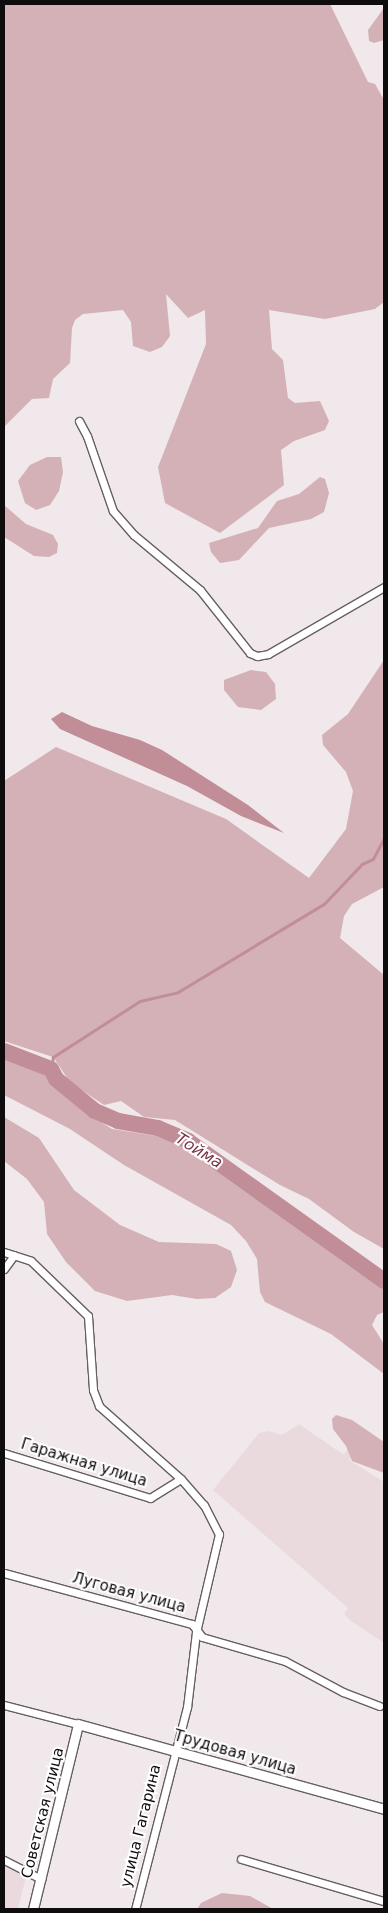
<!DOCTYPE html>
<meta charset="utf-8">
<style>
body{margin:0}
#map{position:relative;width:388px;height:1913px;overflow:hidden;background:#f0e8ea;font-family:"DejaVu Sans",sans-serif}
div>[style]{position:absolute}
.built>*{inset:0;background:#ebdadd}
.green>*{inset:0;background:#d3b1b7}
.water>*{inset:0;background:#c18e98}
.stream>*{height:2.5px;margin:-1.25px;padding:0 1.25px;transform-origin:1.25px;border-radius:1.25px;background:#c18e98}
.river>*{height:16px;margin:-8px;padding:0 8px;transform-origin:8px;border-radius:8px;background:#c18e98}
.roads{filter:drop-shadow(1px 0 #665f60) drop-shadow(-1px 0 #665f60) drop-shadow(0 1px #665f60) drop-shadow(0 -1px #665f60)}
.minor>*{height:7px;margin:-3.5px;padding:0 3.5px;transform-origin:3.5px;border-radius:3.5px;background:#fff}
.tertiary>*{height:9px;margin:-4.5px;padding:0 4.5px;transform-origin:4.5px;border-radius:4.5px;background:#fff}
span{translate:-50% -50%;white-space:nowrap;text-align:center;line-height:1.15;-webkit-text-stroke:4px #fff;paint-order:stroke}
.street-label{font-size:15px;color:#0f0c0d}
.water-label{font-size:16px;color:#793748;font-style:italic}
.frame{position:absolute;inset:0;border:5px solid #0f0c0d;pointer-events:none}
</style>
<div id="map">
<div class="built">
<div style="clip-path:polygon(299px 1424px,344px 1455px,349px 1447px,354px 1451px,349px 1460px,384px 1482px,384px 1643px,351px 1621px,344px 1614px,348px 1608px,213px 1490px,259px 1433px,269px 1431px,282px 1435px)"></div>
<div style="clip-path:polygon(4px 1865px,26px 1877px,18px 1909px,4px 1909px)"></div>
</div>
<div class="green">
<div style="clip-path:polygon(4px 4px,330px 4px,368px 82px,375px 84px,384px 100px,384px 302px,375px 309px,325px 319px,269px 310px,272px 349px,283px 360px,288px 398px,295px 403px,320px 401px,329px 421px,325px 430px,294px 441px,281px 450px,284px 485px,220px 533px,165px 503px,158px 467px,206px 344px,205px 310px,188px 318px,166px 294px,170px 336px,162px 347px,150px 352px,133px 346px,131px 322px,123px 310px,83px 314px,75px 320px,72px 328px,70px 363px,53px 379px,49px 398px,32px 399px,4px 427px)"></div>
<div style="clip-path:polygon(384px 8px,384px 40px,374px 43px,369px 41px,368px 30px)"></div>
<div style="clip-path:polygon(47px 457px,61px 457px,63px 472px,59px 491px,50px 505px,36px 510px,25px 503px,18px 481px,30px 465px)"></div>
<div style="clip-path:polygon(320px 477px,325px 479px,329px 493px,324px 512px,311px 519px,269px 528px,239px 560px,220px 563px,211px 552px,209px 543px,258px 528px,277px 501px,299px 494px)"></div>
<div style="clip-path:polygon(4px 505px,26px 524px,53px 535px,58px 544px,57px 553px,49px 557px,34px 556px,4px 537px)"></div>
<div style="clip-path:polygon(384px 660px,384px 887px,352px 904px,344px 916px,340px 938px,384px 975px,384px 1249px,354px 1232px,309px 1199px,280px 1185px,175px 1120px,144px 1117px,121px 1101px,104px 1105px,70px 1082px,53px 1057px,4px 1041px,4px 781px,56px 747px,226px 819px,309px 878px,346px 829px,353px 791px,346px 772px,323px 745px,322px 735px,348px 714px)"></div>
<div style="clip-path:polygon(251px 670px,266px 672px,275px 684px,276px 699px,261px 710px,238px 707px,224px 690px,224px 680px)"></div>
<div style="clip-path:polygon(4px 1051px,45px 1070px,84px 1111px,112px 1129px,188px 1141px,251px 1177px,384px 1274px,384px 1312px,377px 1315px,372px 1325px,384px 1344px,384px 1374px,331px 1334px,265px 1302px,260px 1292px,257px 1259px,246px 1241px,231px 1225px,124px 1165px,70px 1129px,4px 1095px)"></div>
<div style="clip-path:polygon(4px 1117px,39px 1138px,74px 1190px,120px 1225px,159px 1242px,216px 1244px,231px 1251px,237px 1270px,231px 1287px,215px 1298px,197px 1299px,172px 1295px,127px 1301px,95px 1291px,66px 1262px,47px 1234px,44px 1202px,27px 1179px,4px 1161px)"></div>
<div style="clip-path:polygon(336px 1415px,352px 1420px,384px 1442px,384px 1473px,352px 1461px,346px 1446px,333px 1429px,332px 1419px)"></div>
<div style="clip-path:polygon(222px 1893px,250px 1896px,273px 1909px,197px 1909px,201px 1903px)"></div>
</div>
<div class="water">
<div style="clip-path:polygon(62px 712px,92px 726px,140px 740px,162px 750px,248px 805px,284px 833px,241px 816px,187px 786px,60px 729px,51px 719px)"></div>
</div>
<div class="stream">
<div style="left:51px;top:1069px;width:12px;rotate:-81deg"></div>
<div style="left:53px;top:1057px;width:103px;rotate:-32.8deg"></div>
<div style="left:140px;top:1001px;width:39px;rotate:-13deg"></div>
<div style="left:178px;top:992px;width:170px;rotate:-31.1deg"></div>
<div style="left:324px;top:904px;width:55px;rotate:-46.5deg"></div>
<div style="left:362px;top:864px;width:12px;rotate:-24deg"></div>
<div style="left:373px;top:859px;width:24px;rotate:-62deg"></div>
</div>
<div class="river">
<div style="left:4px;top:1051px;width:50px;rotate:21deg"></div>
<div style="left:51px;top:1069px;width:11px;rotate:63deg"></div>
<div style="left:56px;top:1079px;width:50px;rotate:39.4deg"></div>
<div style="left:95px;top:1111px;width:25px;rotate:23deg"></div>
<div style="left:118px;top:1121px;width:41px;rotate:9.9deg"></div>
<div style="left:158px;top:1128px;width:33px;rotate:23deg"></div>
<div style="left:188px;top:1141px;width:241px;rotate:35.5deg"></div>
</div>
<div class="roads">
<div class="minor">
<div style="left:79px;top:421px;width:17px;rotate:62deg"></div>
<div style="left:87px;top:436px;width:79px;rotate:70.9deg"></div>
<div style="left:113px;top:511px;width:32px;rotate:49deg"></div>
<div style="left:134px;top:535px;width:86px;rotate:39.8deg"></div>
<div style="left:200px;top:590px;width:80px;rotate:51.6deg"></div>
<div style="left:250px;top:653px;width:8px;rotate:23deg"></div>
<div style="left:257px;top:656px;width:11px;rotate:-10deg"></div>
<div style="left:268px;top:654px;width:134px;rotate:-30deg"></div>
<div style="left:4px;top:1252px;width:28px;rotate:18deg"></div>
<div style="left:31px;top:1261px;width:79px;rotate:44deg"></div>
<div style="left:88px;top:1316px;width:74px;rotate:86.1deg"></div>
<div style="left:93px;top:1390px;width:17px;rotate:69deg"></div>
<div style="left:99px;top:1406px;width:110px;rotate:41.7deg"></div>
<div style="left:181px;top:1479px;width:35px;rotate:49deg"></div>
<div style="left:204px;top:1505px;width:33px;rotate:63deg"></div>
<div style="left:219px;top:1534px;width:101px;rotate:103.2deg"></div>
<div style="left:196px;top:1632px;width:76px;rotate:96.8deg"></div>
<div style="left:187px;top:1707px;width:209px;rotate:104.4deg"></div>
<div style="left:4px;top:1269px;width:17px;rotate:-54deg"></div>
<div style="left:4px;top:1453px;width:153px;rotate:17.1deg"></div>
<div style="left:150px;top:1498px;width:36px;rotate:-32deg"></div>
<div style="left:4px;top:1573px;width:195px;rotate:15.2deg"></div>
<div style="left:192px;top:1624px;width:16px;rotate:52deg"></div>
<div style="left:202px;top:1637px;width:86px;rotate:16.1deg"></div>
<div style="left:285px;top:1661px;width:66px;rotate:28.1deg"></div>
<div style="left:343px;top:1692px;width:39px;rotate:21deg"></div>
<div style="left:4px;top:1705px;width:76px;rotate:14.4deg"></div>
<div style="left:241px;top:1859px;width:149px;rotate:16.4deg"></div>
<div style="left:4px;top:1860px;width:42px;rotate:27.2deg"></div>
</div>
<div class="tertiary">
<div style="left:33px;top:1909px;width:190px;rotate:-76.3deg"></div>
<div style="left:78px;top:1724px;width:318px;rotate:15.5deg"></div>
</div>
</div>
<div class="street-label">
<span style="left:84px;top:1463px;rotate:17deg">Гаражная улица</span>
<span style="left:129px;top:1593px;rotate:15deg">Луговая улица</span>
<span style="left:235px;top:1753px;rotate:16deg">Трудовая улица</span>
<span style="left:43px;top:1813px;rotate:-76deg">Советская улица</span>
<span style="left:141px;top:1826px;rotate:-76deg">улица Гагарина</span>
</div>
<div class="water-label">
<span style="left:199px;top:1151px;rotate:32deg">Тойма</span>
</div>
<div class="frame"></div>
</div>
